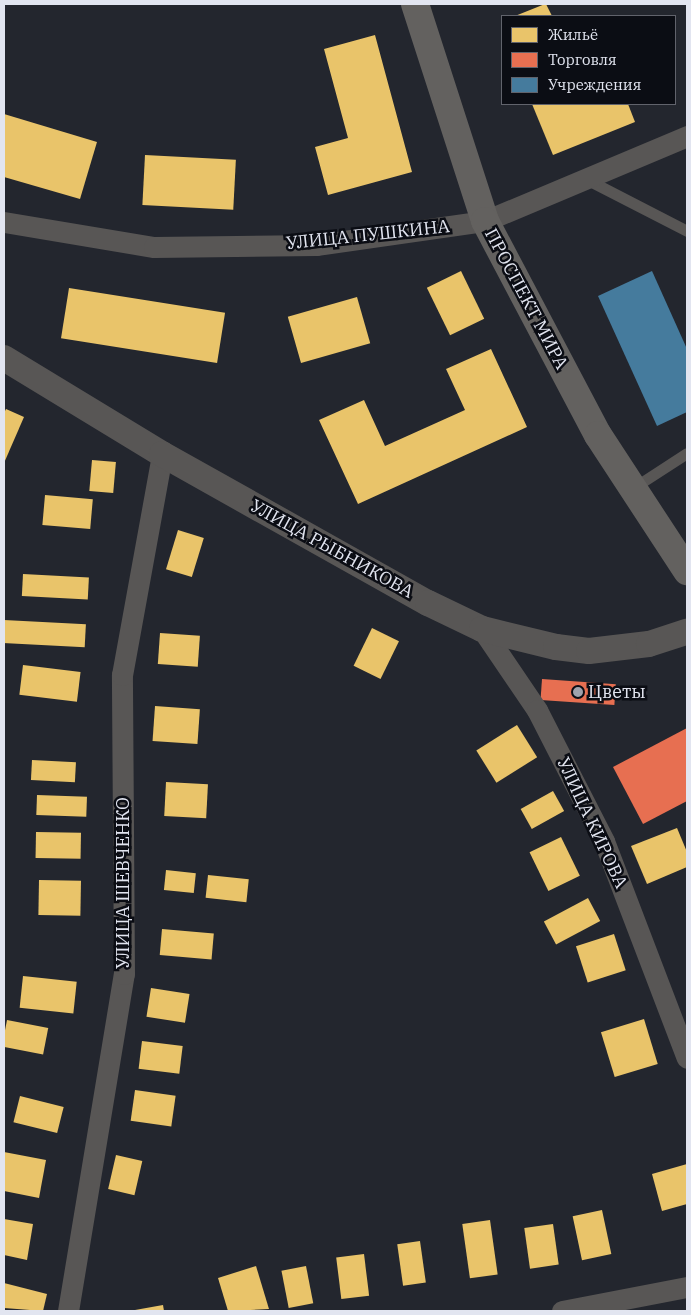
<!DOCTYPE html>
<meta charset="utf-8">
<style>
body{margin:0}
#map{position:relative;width:691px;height:1315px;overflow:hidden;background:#23262e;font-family:"IBM Plex Serif",serif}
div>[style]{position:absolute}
.homes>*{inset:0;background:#e9c46a;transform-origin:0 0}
.shops>*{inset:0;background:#e76f51;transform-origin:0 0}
.public>*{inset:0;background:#457b9d}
.service>*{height:11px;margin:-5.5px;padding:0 5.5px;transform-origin:5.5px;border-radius:5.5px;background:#585655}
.minor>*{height:21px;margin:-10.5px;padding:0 10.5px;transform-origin:10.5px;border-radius:10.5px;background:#585655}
.tertiary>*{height:26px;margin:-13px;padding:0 13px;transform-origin:13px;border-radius:13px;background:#585655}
.secondary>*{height:28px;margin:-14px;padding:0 14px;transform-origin:14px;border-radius:14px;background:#63615f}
.dots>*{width:14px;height:14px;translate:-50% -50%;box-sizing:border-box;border:2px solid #0b0d14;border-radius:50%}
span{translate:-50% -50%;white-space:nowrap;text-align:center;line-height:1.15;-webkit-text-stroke:5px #0b0d14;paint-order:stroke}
.street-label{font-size:18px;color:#e2e5f0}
.poi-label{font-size:18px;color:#e2e5f0}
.left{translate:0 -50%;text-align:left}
.frame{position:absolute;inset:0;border:5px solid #e2e5f0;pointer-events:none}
.legend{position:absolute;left:501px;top:15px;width:175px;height:90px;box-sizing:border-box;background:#0b0d14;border:1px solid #61636c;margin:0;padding:6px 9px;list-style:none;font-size:15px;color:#e2e5f0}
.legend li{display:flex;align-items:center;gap:10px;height:25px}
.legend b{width:25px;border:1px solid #61636c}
</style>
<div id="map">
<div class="homes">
<div style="clip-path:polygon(546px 4px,552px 16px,515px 16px,545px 4px)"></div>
<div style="clip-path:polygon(375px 35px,412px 172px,328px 195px,315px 147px,348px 138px,324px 49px)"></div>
<div style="clip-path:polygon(532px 104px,628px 104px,635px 122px,553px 155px)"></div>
<div style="clip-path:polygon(4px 114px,97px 142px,80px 199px,4px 177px)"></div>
<div style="left:145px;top:155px;width:91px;height:50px;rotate:3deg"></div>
<div style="left:461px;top:271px;width:53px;height:38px;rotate:64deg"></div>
<div style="left:69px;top:288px;width:158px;height:51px;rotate:9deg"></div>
<div style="left:357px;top:297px;width:48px;height:72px;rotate:74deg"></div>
<div style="clip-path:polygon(491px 349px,527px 427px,358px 504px,319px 420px,364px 400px,385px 446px,465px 410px,446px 369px)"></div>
<div style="clip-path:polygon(6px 409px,24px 417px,4px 463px,4px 413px)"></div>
<div style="left:92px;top:460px;width:24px;height:31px;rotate:5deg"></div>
<div style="left:45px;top:495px;width:48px;height:30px;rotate:5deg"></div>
<div style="left:178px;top:530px;width:27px;height:41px;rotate:17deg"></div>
<div style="left:23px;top:574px;width:66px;height:22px;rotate:3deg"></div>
<div style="left:4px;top:620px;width:82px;height:23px;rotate:3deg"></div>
<div style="left:372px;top:628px;width:30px;height:42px;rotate:26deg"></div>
<div style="left:160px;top:633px;width:40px;height:31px;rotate:4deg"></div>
<div style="left:23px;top:665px;width:58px;height:30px;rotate:7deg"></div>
<div style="left:155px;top:706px;width:45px;height:35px;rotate:4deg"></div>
<div style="left:517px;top:725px;width:38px;height:48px;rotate:58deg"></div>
<div style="left:32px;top:760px;width:44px;height:20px;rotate:3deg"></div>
<div style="left:166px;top:782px;width:42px;height:34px;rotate:3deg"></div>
<div style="left:553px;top:791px;width:23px;height:37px;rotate:61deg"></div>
<div style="left:37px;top:795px;width:50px;height:20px;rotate:2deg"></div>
<div style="clip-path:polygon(677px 828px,687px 852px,687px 867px,647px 884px,631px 846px)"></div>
<div style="left:36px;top:832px;width:45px;height:26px;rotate:1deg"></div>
<div style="left:561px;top:837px;width:43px;height:35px;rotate:64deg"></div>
<div style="left:166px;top:870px;width:30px;height:20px;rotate:6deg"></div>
<div style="left:208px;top:875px;width:41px;height:23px;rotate:6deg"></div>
<div style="left:39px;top:880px;width:42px;height:35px;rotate:1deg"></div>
<div style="left:588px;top:898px;width:26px;height:50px;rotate:62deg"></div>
<div style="left:162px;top:929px;width:52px;height:26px;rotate:5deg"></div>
<div style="left:614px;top:934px;width:38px;height:40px;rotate:72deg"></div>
<div style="left:23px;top:976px;width:54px;height:32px;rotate:6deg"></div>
<div style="left:151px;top:988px;width:39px;height:29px;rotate:9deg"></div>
<div style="left:644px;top:1019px;width:47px;height:45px;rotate:73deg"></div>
<div style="left:7px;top:1020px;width:42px;height:27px;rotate:11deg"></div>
<div style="left:142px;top:1041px;width:41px;height:28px;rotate:7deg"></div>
<div style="left:135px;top:1090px;width:41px;height:31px;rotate:8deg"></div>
<div style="left:20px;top:1096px;width:45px;height:27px;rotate:14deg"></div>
<div style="clip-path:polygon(4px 1152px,46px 1160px,39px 1198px,4px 1191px)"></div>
<div style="left:116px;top:1155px;width:27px;height:35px;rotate:13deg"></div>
<div style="clip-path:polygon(687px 1164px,687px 1204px,662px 1211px,652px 1174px)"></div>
<div style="left:602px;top:1210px;width:45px;height:30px;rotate:78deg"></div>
<div style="clip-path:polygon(4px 1219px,33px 1224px,27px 1260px,4px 1255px)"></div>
<div style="left:490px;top:1220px;width:55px;height:28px;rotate:82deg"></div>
<div style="left:553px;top:1224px;width:41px;height:29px;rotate:82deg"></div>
<div style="left:420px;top:1241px;width:42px;height:23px;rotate:82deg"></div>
<div style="left:364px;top:1254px;width:42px;height:28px;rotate:83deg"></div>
<div style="clip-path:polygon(256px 1266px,269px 1309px,228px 1311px,218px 1278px)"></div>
<div style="left:306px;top:1266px;width:38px;height:25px;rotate:79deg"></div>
<div style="clip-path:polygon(4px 1283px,47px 1294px,43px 1311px,4px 1308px)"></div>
<div style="clip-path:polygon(163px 1305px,164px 1311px,135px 1311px,135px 1310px)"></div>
</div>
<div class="shops">
<div style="left:542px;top:679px;width:74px;height:21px;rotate:4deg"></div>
<div style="clip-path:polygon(687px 728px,687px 801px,643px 824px,613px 767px)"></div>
</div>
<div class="public">
<div style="clip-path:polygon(652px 271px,687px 349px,687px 412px,657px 426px,598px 296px)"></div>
</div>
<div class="service">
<div style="left:586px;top:179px;width:114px;rotate:27.2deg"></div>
<div style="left:633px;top:488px;width:64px;rotate:-32.9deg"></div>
</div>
<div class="minor">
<div style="left:4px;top:222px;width:152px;rotate:9.5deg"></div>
<div style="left:154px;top:247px;width:162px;rotate:-0.7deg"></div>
<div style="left:316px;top:245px;width:171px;rotate:-8.1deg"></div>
<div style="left:485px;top:221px;width:219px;rotate:-22.8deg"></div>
<div style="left:482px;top:629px;width:98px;rotate:55.8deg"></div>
<div style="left:537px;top:710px;width:147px;rotate:62.9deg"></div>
<div style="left:604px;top:841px;width:232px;rotate:69.1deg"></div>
<div style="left:68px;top:1311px;width:342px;rotate:-80.6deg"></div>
<div style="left:124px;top:974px;width:299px;rotate:-90.4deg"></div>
<div style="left:122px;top:675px;width:225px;rotate:-79.7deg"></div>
<div style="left:562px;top:1311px;width:127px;rotate:-10.9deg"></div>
</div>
<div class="tertiary">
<div style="left:4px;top:358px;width:185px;rotate:31.3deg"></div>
<div style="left:162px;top:454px;width:305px;rotate:29.3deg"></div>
<div style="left:428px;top:603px;width:60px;rotate:25.7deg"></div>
<div style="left:482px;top:629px;width:76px;rotate:13.7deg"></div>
<div style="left:556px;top:647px;width:33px;rotate:7deg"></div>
<div style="left:589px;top:651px;width:60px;rotate:-6.7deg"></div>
<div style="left:649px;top:644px;width:40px;rotate:-18deg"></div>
</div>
<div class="secondary">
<div style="left:415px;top:4px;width:228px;rotate:72.1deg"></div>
<div style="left:485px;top:221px;width:242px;rotate:62.2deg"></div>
<div style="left:598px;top:435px;width:163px;rotate:56.8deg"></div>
</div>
<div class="dots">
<div style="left:578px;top:692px;background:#9fa2ac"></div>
</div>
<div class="street-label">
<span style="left:368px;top:235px;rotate:-6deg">УЛИЦА ПУШКИНА</span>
<span style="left:526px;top:299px;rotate:62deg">ПРОСПЕКТ МИРА</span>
<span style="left:332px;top:549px;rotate:29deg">УЛИЦА РЫБНИКОВА</span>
<span style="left:592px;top:823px;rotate:65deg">УЛИЦА КИРОВА</span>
<span style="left:123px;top:883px;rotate:-90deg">УЛИЦА ШЕВЧЕНКО</span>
</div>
<div class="poi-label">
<span class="left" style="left:588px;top:692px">Цветы</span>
</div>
<div class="frame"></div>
<ul class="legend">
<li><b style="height:14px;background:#e9c46a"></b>Жильё</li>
<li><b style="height:14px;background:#e76f51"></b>Торговля</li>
<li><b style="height:14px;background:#457b9d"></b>Учреждения</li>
</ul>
</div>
